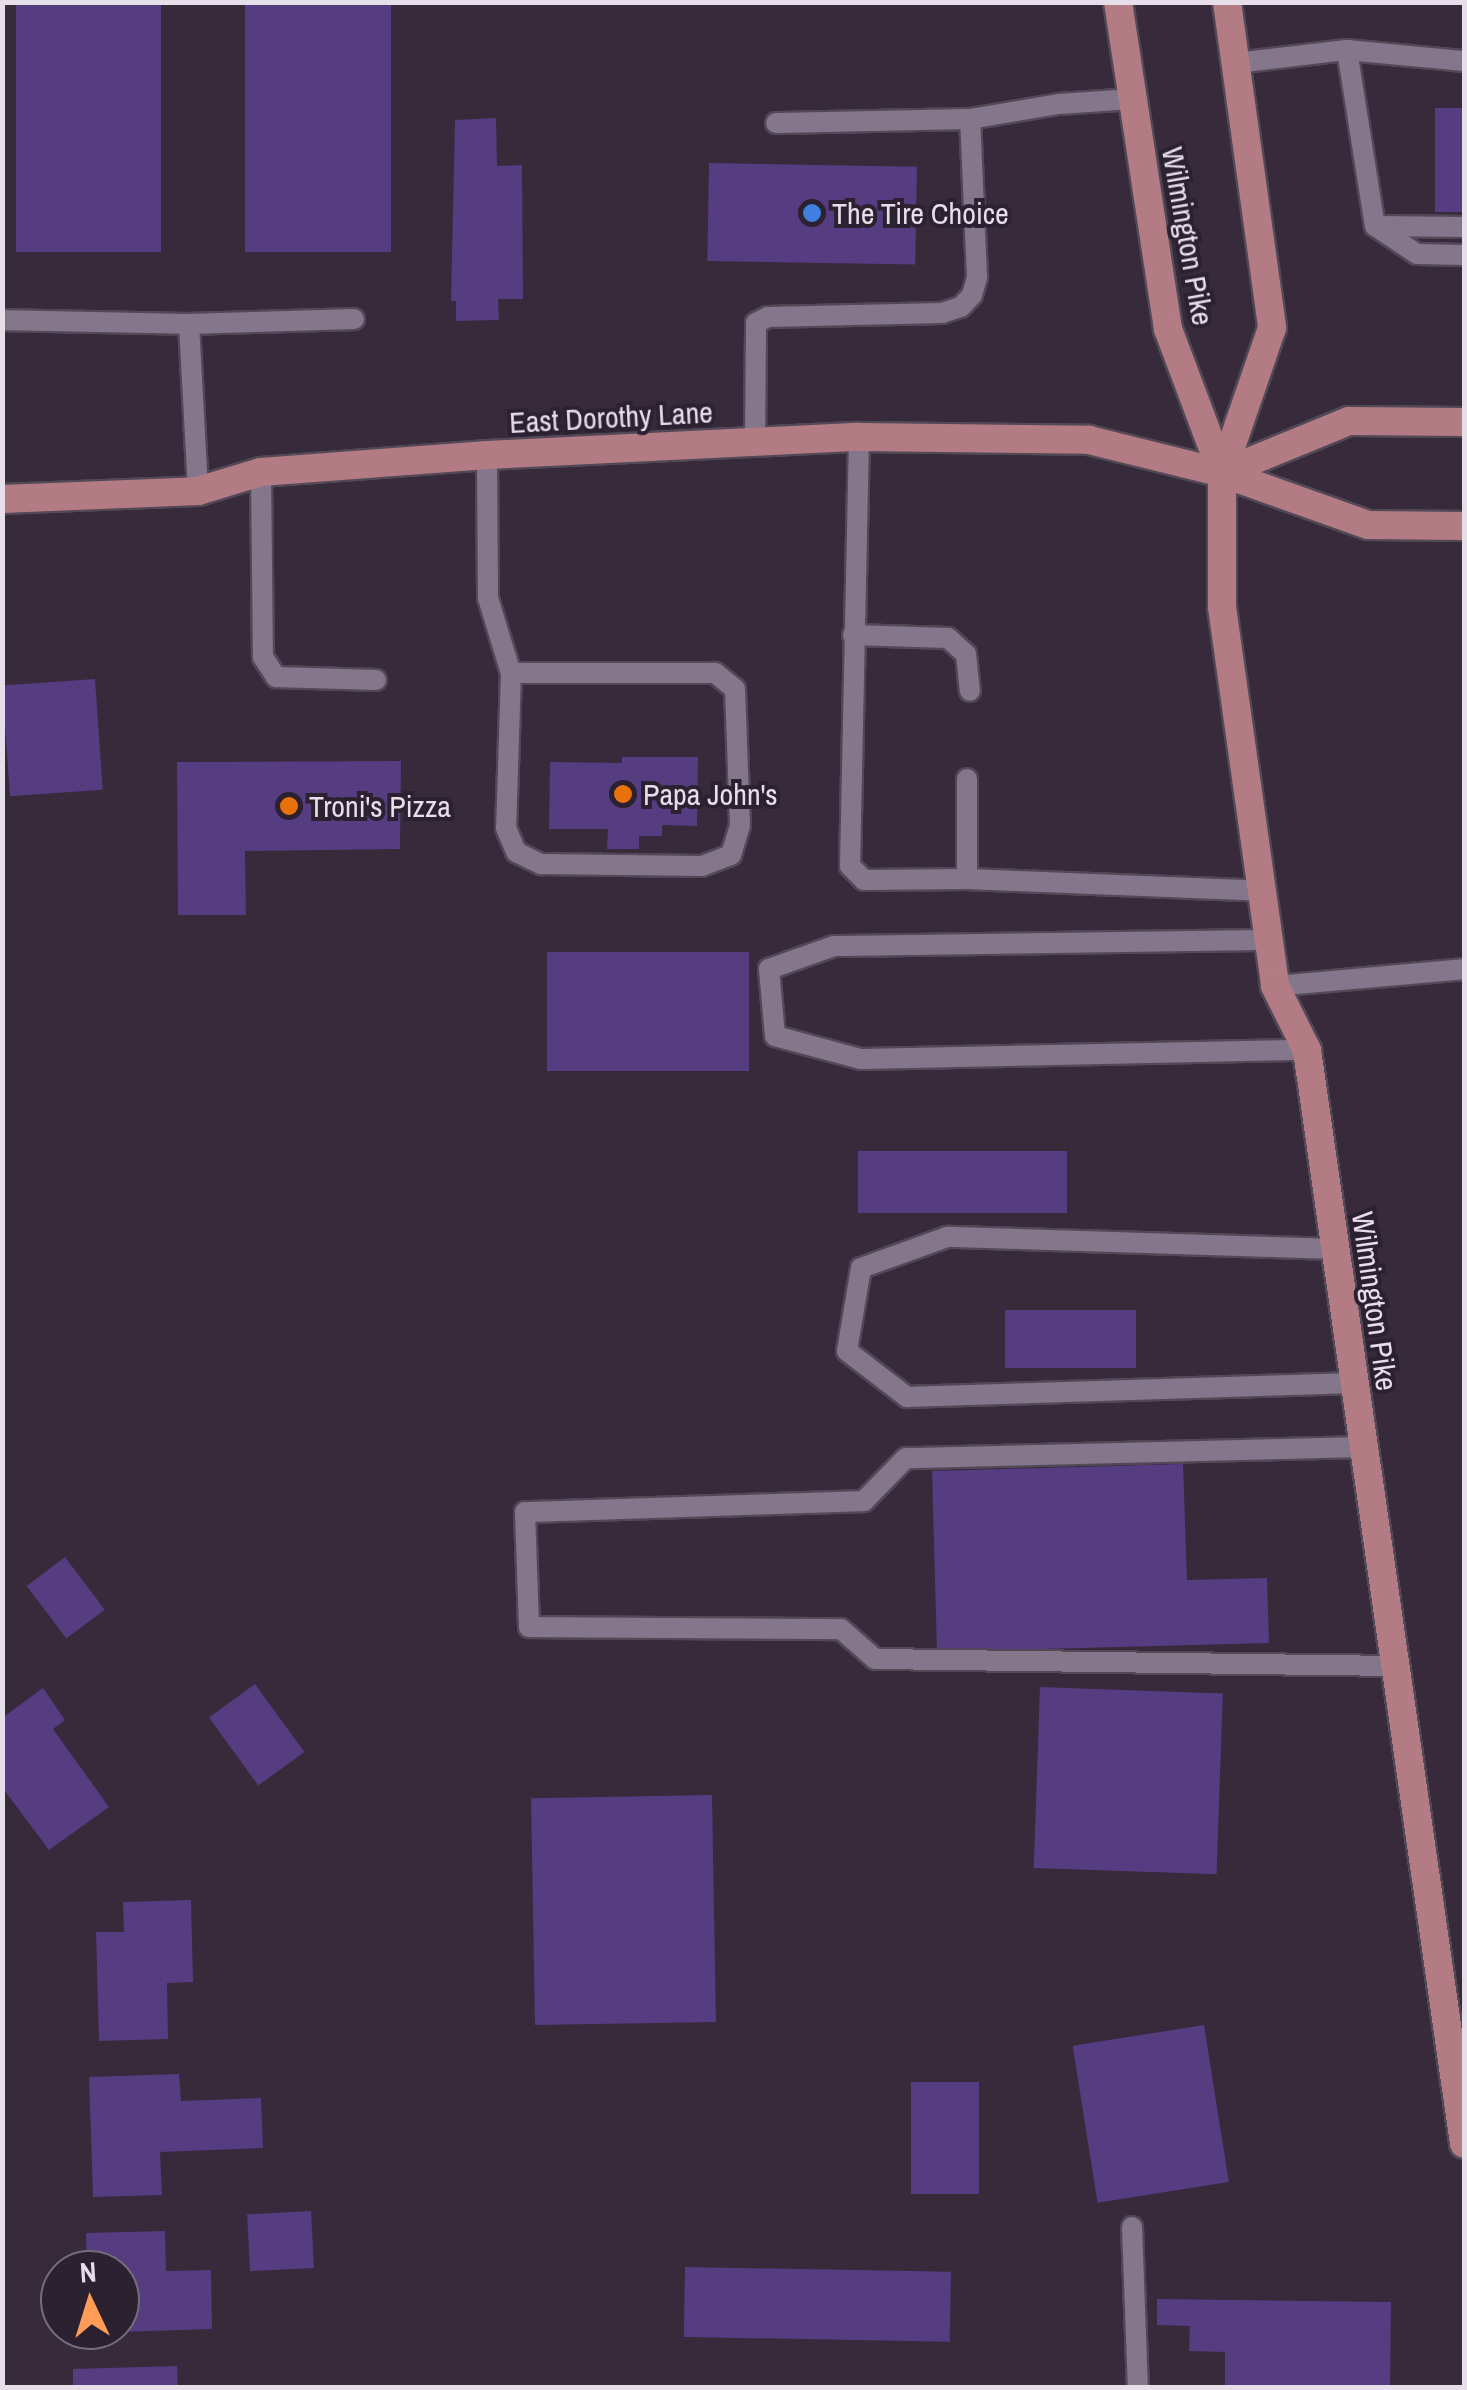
<!DOCTYPE html>
<style>
body{margin:0}
#map{position:relative;width:1467px;height:2390px;overflow:hidden;background:#362a3b;font-family:"Archivo Narrow",sans-serif}
div>[style]{position:absolute}
.building>*{inset:0;background:#563c80;transform-origin:0 0}
.roads{filter:drop-shadow(2px 0 #524856) drop-shadow(-2px 0 #524856) drop-shadow(0 2px #524856) drop-shadow(0 -2px #524856)}
.service>*{height:20px;margin:-10px;padding:0 10px;transform-origin:10px;border-radius:10px;background:#85778b}
.primary>*{height:28px;margin:-14px;padding:0 14px;transform-origin:14px;border-radius:14px;background:#b37c84}
.dots>*{width:28px;height:28px;translate:-50% -50%;box-sizing:border-box;border:5px solid #2c2131;border-radius:50%}
span{translate:-50% -50%;white-space:nowrap;text-align:center;line-height:1.15;-webkit-text-stroke:8px #2c2131;paint-order:stroke}
.poi-label{font-size:30px;color:#e6dee9}
.left{translate:0 -50%;text-align:left}
.street-label{font-size:30px;color:#e6dee9}
.frame{position:absolute;inset:0;border:5px solid #e6dee9;pointer-events:none}
.north{position:absolute;left:40px;top:2250px;width:100px;height:100px;box-sizing:border-box;background:#2c2131;border:2px solid #766d7b;border-radius:50%;rotate:356deg;font-size:28px;font-weight:700;line-height:40px;text-align:center;color:#e6dee9}
.north::after{content:'';display:block;margin:auto;width:35px;height:45px;background:#fe9c58;clip-path:polygon(50% 0,100% 100%,50% 72%,0 100%)}
</style>
<div id="map">
<div class="building">
<div style="left:16px;top:2px;width:145px;height:250px"></div>
<div style="left:245px;top:2px;width:146px;height:250px"></div>
<div style="left:1435px;top:108px;width:29px;height:104px"></div>
<div style="clip-path:polygon(496px 118px,497px 166px,522px 165px,523px 299px,498px 299px,499px 320px,456px 321px,456px 301px,451px 301px,455px 120px)"></div>
<div style="left:709px;top:163px;width:208px;height:98px;rotate:1deg"></div>
<div style="left:95px;top:679px;width:111px;height:93px;rotate:86deg"></div>
<div style="clip-path:polygon(622px 757px,698px 757px,697px 826px,662px 825px,662px 836px,639px 836px,639px 849px,607px 849px,608px 829px,549px 829px,550px 762px,622px 763px)"></div>
<div style="clip-path:polygon(401px 761px,400px 849px,245px 851px,246px 915px,178px 915px,177px 762px)"></div>
<div style="left:547px;top:952px;width:202px;height:119px"></div>
<div style="left:1067px;top:1151px;width:62px;height:209px;rotate:90deg"></div>
<div style="left:1136px;top:1310px;width:58px;height:131px;rotate:90deg"></div>
<div style="clip-path:polygon(1183px 1464px,1187px 1580px,1267px 1578px,1269px 1643px,937px 1652px,932px 1471px)"></div>
<div style="left:65px;top:1557px;width:66px;height:48px;rotate:53deg"></div>
<div style="left:255px;top:1684px;width:84px;height:57px;rotate:54deg"></div>
<div style="left:1040px;top:1687px;width:183px;height:181px;rotate:2deg"></div>
<div style="clip-path:polygon(43px 1688px,65px 1720px,53px 1729px,109px 1807px,49px 1850px,2px 1787px,2px 1718px)"></div>
<div style="left:712px;top:1795px;width:227px;height:181px;rotate:89deg"></div>
<div style="clip-path:polygon(191px 1900px,193px 1982px,167px 1983px,168px 2039px,99px 2041px,96px 1932px,124px 1932px,123px 1902px)"></div>
<div style="left:1204px;top:2025px;width:159px;height:133px;rotate:81deg"></div>
<div style="clip-path:polygon(179px 2074px,181px 2101px,261px 2098px,263px 2148px,160px 2152px,162px 2195px,93px 2197px,89px 2077px)"></div>
<div style="left:911px;top:2082px;width:68px;height:112px"></div>
<div style="left:311px;top:2211px;width:57px;height:64px;rotate:87deg"></div>
<div style="clip-path:polygon(165px 2231px,166px 2271px,211px 2270px,212px 2329px,120px 2332px,120px 2270px,87px 2270px,86px 2233px)"></div>
<div style="left:685px;top:2267px;width:266px;height:70px;rotate:1deg"></div>
<div style="clip-path:polygon(1157px 2299px,1391px 2302px,1390px 2388px,1225px 2388px,1225px 2352px,1189px 2351px,1190px 2326px,1157px 2325px)"></div>
<div style="clip-path:polygon(177px 2366px,178px 2388px,73px 2388px,73px 2369px)"></div>
</div>
<div class="roads">
<div class="service">
<div style="left:1347px;top:50px;width:178px;rotate:81deg"></div>
<div style="left:1375px;top:226px;width:50px;rotate:33.7deg"></div>
<div style="left:1417px;top:254px;width:47px;rotate:1.2deg"></div>
<div style="left:1236px;top:63px;width:112px;rotate:-6.7deg"></div>
<div style="left:1347px;top:50px;width:118px;rotate:5.4deg"></div>
<div style="left:776px;top:123px;width:194px;rotate:-1.2deg"></div>
<div style="left:1377px;top:226px;width:87px;rotate:0.7deg"></div>
<div style="left:2px;top:320px;width:187px;rotate:1.2deg"></div>
<div style="left:189px;top:324px;width:167px;rotate:86.9deg"></div>
<div style="left:189px;top:324px;width:165px;rotate:-1.7deg"></div>
<div style="left:859px;top:437px;width:429px;rotate:91.2deg"></div>
<div style="left:850px;top:866px;width:20px;rotate:45deg"></div>
<div style="left:864px;top:880px;width:103px;rotate:-0.6deg"></div>
<div style="left:967px;top:879px;width:295px;rotate:2.3deg"></div>
<div style="left:755px;top:443px;width:120px;rotate:-89.5deg"></div>
<div style="left:756px;top:323px;width:13px;rotate:-27deg"></div>
<div style="left:768px;top:317px;width:174px;rotate:-1.3deg"></div>
<div style="left:942px;top:313px;width:20px;rotate:-18deg"></div>
<div style="left:961px;top:307px;width:16px;rotate:-47deg"></div>
<div style="left:972px;top:295px;width:19px;rotate:-74deg"></div>
<div style="left:977px;top:277px;width:158px;rotate:-92.5deg"></div>
<div style="left:970px;top:119px;width:90px;rotate:-9.6deg"></div>
<div style="left:1059px;top:104px;width:74px;rotate:-3.9deg"></div>
<div style="left:487px;top:455px;width:143px;rotate:89.6deg"></div>
<div style="left:488px;top:598px;width:78px;rotate:73deg"></div>
<div style="left:511px;top:673px;width:155px;rotate:91.8deg"></div>
<div style="left:506px;top:828px;width:26px;rotate:67deg"></div>
<div style="left:516px;top:852px;width:28px;rotate:26deg"></div>
<div style="left:541px;top:864px;width:161px;rotate:0.7deg"></div>
<div style="left:702px;top:866px;width:31px;rotate:-21deg"></div>
<div style="left:731px;top:855px;width:31px;rotate:-73deg"></div>
<div style="left:740px;top:825px;width:136px;rotate:-92.1deg"></div>
<div style="left:735px;top:689px;width:26px;rotate:-141deg"></div>
<div style="left:715px;top:673px;width:204px;rotate:180deg"></div>
<div style="left:261px;top:472px;width:185px;rotate:89.4deg"></div>
<div style="left:263px;top:657px;width:24px;rotate:57deg"></div>
<div style="left:276px;top:677px;width:100px;rotate:1.7deg"></div>
<div style="left:853px;top:635px;width:95px;rotate:1.8deg"></div>
<div style="left:948px;top:638px;width:24px;rotate:42deg"></div>
<div style="left:966px;top:654px;width:37px;rotate:84deg"></div>
<div style="left:967px;top:879px;width:100px;rotate:-90deg"></div>
<div style="left:1269px;top:940px;width:435px;rotate:179.2deg"></div>
<div style="left:834px;top:946px;width:69px;rotate:160.5deg"></div>
<div style="left:769px;top:969px;width:67px;rotate:84.9deg"></div>
<div style="left:775px;top:1036px;width:89px;rotate:15deg"></div>
<div style="left:861px;top:1059px;width:446px;rotate:-1.2deg"></div>
<div style="left:1275px;top:986px;width:190px;rotate:-5.1deg"></div>
<div style="left:1335px;top:1249px;width:388px;rotate:-178.2deg"></div>
<div style="left:947px;top:1237px;width:91px;rotate:160.2deg"></div>
<div style="left:861px;top:1268px;width:84px;rotate:99.6deg"></div>
<div style="left:847px;top:1351px;width:76px;rotate:37.5deg"></div>
<div style="left:907px;top:1397px;width:447px;rotate:-1.8deg"></div>
<div style="left:1363px;top:1447px;width:457px;rotate:178.6deg"></div>
<div style="left:906px;top:1458px;width:60px;rotate:134.3deg"></div>
<div style="left:864px;top:1501px;width:339px;rotate:178.1deg"></div>
<div style="left:525px;top:1512px;width:115px;rotate:88deg"></div>
<div style="left:529px;top:1627px;width:312px;rotate:0.4deg"></div>
<div style="left:841px;top:1629px;width:45px;rotate:41.4deg"></div>
<div style="left:875px;top:1659px;width:520px;rotate:0.77deg"></div>
<div style="left:1132px;top:2227px;width:161px;rotate:87.9deg"></div>
</div>
<div class="primary">
<div style="left:1118px;top:2px;width:331px;rotate:81.3deg"></div>
<div style="left:1168px;top:329px;width:154px;rotate:69.4deg"></div>
<div style="left:1227px;top:2px;width:329px;rotate:82.1deg"></div>
<div style="left:1272px;top:328px;width:153px;rotate:109deg"></div>
<div style="left:1222px;top:473px;width:134px;rotate:90deg"></div>
<div style="left:1222px;top:607px;width:383px;rotate:82deg"></div>
<div style="left:1275px;top:986px;width:72px;rotate:63.4deg"></div>
<div style="left:1307px;top:1050px;width:1105px;rotate:81.83deg"></div>
<div style="left:1222px;top:473px;width:137px;rotate:-22.3deg"></div>
<div style="left:1349px;top:421px;width:115px;rotate:0.5deg"></div>
<div style="left:2px;top:499px;width:196px;rotate:-2.3deg"></div>
<div style="left:198px;top:491px;width:66px;rotate:-16.8deg"></div>
<div style="left:261px;top:472px;width:227px;rotate:-4.3deg"></div>
<div style="left:487px;top:455px;width:372px;rotate:-2.8deg"></div>
<div style="left:859px;top:437px;width:230px;rotate:0.7deg"></div>
<div style="left:1089px;top:440px;width:137px;rotate:13.9deg"></div>
<div style="left:1222px;top:473px;width:155px;rotate:19.6deg"></div>
<div style="left:1368px;top:525px;width:96px;rotate:0.6deg"></div>
</div>
</div>
<div class="dots">
<div style="left:812px;top:213px;background:#3f7fe0"></div>
<div style="left:623px;top:794px;background:#e8710a"></div>
<div style="left:289px;top:806px;background:#e8710a"></div>
</div>
<div class="poi-label">
<span class="left" style="left:832px;top:213px">The Tire Choice</span>
<span class="left" style="left:643px;top:794px">Papa John's</span>
<span class="left" style="left:309px;top:806px">Troni's Pizza</span>
</div>
<div class="street-label">
<span style="left:1188px;top:236px;rotate:80deg">Wilmington Pike</span>
<span style="left:611px;top:417px;rotate:-3deg">East Dorothy Lane</span>
<span style="left:1375px;top:1301px;rotate:82deg">Wilmington Pike</span>
</div>
<div class="frame"></div>
<div class="north">N</div>
</div>
